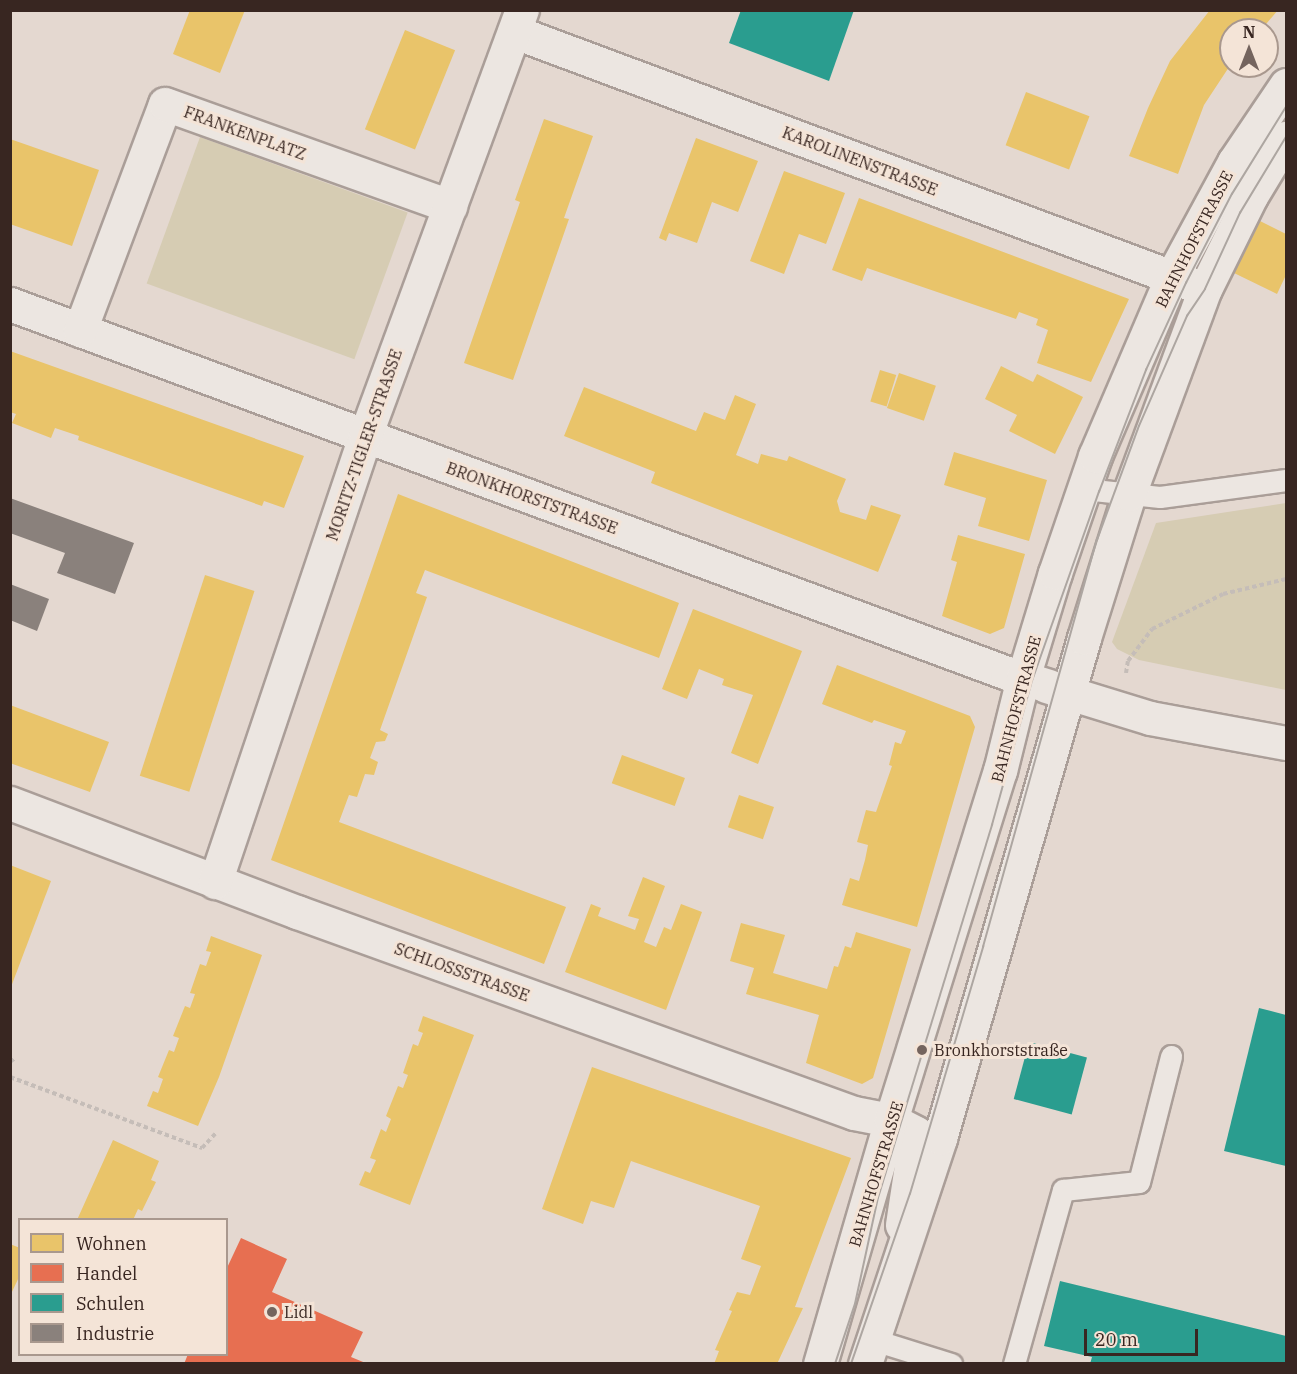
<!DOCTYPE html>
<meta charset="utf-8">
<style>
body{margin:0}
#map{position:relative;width:1297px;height:1374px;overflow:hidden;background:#e4d8d0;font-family:"IBM Plex Serif",serif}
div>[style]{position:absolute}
.green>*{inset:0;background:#d6ccb3;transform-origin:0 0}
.homes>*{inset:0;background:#e9c46a;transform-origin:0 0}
.shops>*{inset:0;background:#e76f51}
.schools>*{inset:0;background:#2a9d8f;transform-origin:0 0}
.industry>*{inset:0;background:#8a817c}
.path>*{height:4px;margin-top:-2px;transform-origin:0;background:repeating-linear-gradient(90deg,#c5bdb8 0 4.5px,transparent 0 7.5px)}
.roads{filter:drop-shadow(2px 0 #aa9e98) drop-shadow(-2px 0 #aa9e98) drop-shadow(0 2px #aa9e98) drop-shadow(0 -2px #aa9e98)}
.lane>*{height:21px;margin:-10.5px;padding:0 10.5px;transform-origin:10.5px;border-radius:10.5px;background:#ece6e1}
.street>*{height:33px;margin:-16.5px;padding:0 16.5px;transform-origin:16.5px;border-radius:16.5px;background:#ece6e1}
.secondary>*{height:33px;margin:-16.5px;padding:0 16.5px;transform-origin:16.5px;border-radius:16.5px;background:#ece6e1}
.tram>*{height:1.5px;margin:-0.75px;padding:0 0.75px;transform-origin:0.75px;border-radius:0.75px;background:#ada6a1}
.dots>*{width:16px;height:16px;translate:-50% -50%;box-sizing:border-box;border:3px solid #f4e4d7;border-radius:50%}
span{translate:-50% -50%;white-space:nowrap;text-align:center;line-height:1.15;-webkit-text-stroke:6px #f4e4d7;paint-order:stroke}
.street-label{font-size:16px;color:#382621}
.poi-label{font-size:16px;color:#382621}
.left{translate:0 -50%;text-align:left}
.frame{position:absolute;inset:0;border:12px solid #382621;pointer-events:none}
.legend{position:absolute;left:18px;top:1218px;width:210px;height:138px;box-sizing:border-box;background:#f4e4d7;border:2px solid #a9988e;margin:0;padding:8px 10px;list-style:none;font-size:18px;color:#382621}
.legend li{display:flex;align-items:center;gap:12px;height:30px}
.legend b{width:30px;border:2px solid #a9988e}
.north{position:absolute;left:1219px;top:18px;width:60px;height:60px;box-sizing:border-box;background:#f4e4d7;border:2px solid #a9988e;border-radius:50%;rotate:0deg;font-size:16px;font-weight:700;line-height:24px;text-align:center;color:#382621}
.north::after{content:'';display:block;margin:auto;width:21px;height:27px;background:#74645e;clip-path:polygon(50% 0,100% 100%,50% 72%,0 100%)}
.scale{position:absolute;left:1084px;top:1329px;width:114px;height:27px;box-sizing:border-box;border:3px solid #382621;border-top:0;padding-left:8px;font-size:18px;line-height:21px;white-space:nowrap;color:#382621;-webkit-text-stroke:4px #f4e4d7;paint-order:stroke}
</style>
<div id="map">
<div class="green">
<div style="left:200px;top:137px;width:221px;height:156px;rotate:20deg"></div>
<div style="clip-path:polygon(1286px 503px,1286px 690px,1139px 660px,1117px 649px,1112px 642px,1156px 523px)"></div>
</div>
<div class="homes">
<div style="clip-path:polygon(190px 10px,245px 10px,220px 73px,173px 54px)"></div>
<div style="clip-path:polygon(1210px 10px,1278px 10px,1261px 30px,1231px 30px,1231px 64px,1204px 105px,1178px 174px,1129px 156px,1148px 108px,1170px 61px)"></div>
<div style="left:405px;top:30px;width:54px;height:107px;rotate:22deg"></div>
<div style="left:1026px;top:92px;width:68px;height:57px;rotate:21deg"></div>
<div style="clip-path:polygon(544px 119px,593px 136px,564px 218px,569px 219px,513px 380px,464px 363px,520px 202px,515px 200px)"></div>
<div style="clip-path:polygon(696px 138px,758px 161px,738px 212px,712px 202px,697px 243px,669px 233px,666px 241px,659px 238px)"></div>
<div style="clip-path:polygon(10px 139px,99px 170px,72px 246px,10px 224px)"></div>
<div style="clip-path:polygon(784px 171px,845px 193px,826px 244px,799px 234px,784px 274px,750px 261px)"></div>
<div style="clip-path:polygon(859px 198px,1129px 299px,1091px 382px,1037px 363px,1048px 330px,1036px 325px,1038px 319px,1019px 312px,1016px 319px,867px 268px,862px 281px,832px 270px)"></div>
<div style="clip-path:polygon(1260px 221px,1286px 234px,1286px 275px,1277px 294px,1234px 273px)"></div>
<div style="clip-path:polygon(10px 351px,304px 456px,284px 508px,264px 501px,262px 506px,78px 440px,79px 436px,55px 428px,51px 438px,12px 423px,16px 414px,10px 412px)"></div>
<div style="clip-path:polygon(1001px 366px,1033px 382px,1037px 374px,1083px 397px,1055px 454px,1009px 431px,1017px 415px,985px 399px)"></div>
<div style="left:880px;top:370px;width:17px;height:33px;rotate:17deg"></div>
<div style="left:899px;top:373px;width:39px;height:37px;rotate:19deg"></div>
<div style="clip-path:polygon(584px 387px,696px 431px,704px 412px,725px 420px,735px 395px,756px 404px,736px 455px,758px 464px,761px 454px,787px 461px,789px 456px,846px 479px,837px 501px,840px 512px,866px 520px,871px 505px,901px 515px,878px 572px,651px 483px,655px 472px,564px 436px)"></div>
<div style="clip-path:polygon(954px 452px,1047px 480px,1029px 541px,978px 526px,986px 498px,944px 485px)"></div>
<div style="clip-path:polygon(398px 494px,679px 603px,659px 658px,425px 570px,416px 593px,427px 597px,380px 730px,388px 734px,385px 741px,376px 742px,370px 758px,378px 762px,374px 775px,365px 774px,357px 797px,349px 795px,339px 822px,566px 907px,544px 964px,271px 860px)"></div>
<div style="clip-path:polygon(958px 535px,1025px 554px,1004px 628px,990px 634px,942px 616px,957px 562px,951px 560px)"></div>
<div style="left:205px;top:575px;width:52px;height:211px;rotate:18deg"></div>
<div style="clip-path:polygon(693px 609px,802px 651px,758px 764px,731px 753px,753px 695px,722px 685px,724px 679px,699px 669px,687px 699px,662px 689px)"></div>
<div style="clip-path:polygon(837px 665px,970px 716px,975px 727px,917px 927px,842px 905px,850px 878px,859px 881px,865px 860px,868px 845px,857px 842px,866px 810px,876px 812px,892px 766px,889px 765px,895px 742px,901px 744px,906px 731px,874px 720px,872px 723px,822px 704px)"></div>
<div style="clip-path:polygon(10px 705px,109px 742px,90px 792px,10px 763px)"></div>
<div style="left:622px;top:755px;width:67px;height:30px;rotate:20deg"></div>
<div style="left:739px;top:795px;width:37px;height:34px;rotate:19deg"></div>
<div style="clip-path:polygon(10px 865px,51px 881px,11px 987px,10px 987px)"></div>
<div style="clip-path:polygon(643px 877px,665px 886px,644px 942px,656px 947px,664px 927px,671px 930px,681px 904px,702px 912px,666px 1010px,565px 972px,591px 904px,601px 908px,598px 916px,635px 930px,639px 919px,628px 916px)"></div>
<div style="clip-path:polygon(741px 923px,785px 935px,773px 973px,827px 989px,834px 966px,838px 967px,845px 946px,851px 948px,856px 932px,911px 949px,873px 1078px,862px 1084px,806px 1063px,819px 1015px,746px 994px,754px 968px,730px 961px)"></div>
<div style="clip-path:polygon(211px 936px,262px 955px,219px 1077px,198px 1126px,147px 1106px,153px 1091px,158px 1093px,163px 1079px,158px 1077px,169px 1050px,174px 1052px,179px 1038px,173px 1036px,185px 1006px,190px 1008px,195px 994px,190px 993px,200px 964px,206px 966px,211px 952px,206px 951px)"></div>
<div style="clip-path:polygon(423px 1016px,474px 1035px,410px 1205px,359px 1185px,365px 1171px,370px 1173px,376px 1160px,370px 1158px,381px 1129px,386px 1132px,391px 1119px,386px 1116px,398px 1086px,403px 1088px,408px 1075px,403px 1073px,413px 1044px,418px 1046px,423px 1033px,418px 1031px)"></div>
<div style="clip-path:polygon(592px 1067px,851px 1158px,795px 1307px,803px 1308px,777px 1364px,714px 1364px,719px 1351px,715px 1350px,732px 1311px,729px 1310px,737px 1292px,750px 1295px,761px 1266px,741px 1259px,760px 1206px,631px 1161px,614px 1208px,591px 1201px,583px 1224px,542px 1209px)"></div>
<div style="clip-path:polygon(113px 1140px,159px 1161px,151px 1180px,156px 1182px,142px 1211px,138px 1209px,133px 1220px,77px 1220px)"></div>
<div style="clip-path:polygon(10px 1244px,20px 1248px,20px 1275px,10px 1296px)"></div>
</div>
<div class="shops">
<div style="clip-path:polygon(241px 1238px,287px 1259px,272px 1292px,363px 1332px,351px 1357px,368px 1364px,184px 1364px,188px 1354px,226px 1354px,226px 1270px)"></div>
</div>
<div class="schools">
<div style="clip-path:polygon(741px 10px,854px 10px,829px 81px,729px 43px)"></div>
<div style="clip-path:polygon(1259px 1008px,1286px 1015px,1286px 1166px,1224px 1151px)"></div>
<div style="left:1029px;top:1042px;width:60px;height:59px;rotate:15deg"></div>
<div style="clip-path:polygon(1060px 1281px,1286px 1336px,1286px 1364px,1090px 1364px,1092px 1357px,1044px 1346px)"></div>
</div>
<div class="industry">
<div style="clip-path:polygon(10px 498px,134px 543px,115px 594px,57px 573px,65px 553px,10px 533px)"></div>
<div style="clip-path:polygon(10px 584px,49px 599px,37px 631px,10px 620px)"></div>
</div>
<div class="path">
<div style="left:1126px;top:673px;width:12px;rotate:-81deg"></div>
<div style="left:1128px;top:661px;width:40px;rotate:-53deg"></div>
<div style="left:1152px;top:629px;width:79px;rotate:-26.2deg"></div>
<div style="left:1223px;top:594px;width:65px;rotate:-13.4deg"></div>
<div style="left:10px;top:1062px;width:5px;rotate:-37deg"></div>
<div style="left:10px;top:1077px;width:205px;rotate:20.3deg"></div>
<div style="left:202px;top:1148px;width:21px;rotate:-47deg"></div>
</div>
<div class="roads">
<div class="lane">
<div style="left:1084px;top:489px;width:76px;rotate:6deg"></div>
<div style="left:1160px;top:497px;width:127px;rotate:-7.7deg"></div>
<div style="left:874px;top:1340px;width:81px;rotate:17.3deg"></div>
<div style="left:1014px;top:1364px;width:181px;rotate:-74.3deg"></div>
<div style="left:1063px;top:1190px;width:76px;rotate:-6deg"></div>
<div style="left:1139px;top:1182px;width:130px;rotate:-75.7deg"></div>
</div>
<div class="street">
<div style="left:515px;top:32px;width:730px;rotate:20.45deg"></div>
<div style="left:10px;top:304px;width:1063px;rotate:20.31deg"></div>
<div style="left:1007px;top:673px;width:44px;rotate:17.2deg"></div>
<div style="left:80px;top:330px;width:241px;rotate:-69.4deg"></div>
<div style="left:165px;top:104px;width:303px;rotate:19.7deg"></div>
<div style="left:10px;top:803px;width:307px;rotate:20.8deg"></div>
<div style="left:297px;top:912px;width:592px;rotate:19.84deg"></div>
<div style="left:854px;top:1113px;width:38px;rotate:11deg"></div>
<div style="left:891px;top:1120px;width:28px;rotate:27deg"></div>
<div style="left:916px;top:1133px;width:93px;rotate:98.7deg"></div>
<div style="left:215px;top:882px;width:471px;rotate:-71.4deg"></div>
<div style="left:365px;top:436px;width:454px;rotate:-69.8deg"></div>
</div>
<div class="secondary">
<div style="left:1046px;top:686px;width:109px;rotate:17.1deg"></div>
<div style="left:1150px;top:718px;width:138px;rotate:10.4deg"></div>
<div style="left:820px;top:1364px;width:254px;rotate:-73.8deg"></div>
<div style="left:891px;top:1120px;width:366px;rotate:-72.7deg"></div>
<div style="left:1000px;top:771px;width:96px;rotate:-76.1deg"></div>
<div style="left:1023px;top:678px;width:110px;rotate:-73.1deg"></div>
<div style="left:1055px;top:573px;width:124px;rotate:-71.1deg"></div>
<div style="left:1095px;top:456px;width:196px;rotate:-66.8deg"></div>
<div style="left:1172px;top:276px;width:130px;rotate:-61.5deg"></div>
<div style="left:1234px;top:162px;width:93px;rotate:-56deg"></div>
<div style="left:865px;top:1364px;width:238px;rotate:-71.6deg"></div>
<div style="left:940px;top:1138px;width:520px;rotate:-73.93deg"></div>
<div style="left:1084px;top:638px;width:151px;rotate:-72.6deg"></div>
<div style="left:1129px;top:494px;width:219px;rotate:-69.7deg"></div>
<div style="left:1205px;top:289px;width:104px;rotate:-63.7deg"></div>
<div style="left:1251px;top:196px;width:68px;rotate:-58.9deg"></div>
</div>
</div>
<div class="tram">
<div style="left:835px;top:1364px;width:63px;rotate:-71.6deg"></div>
<div style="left:855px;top:1304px;width:108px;rotate:-77.8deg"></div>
<div style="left:878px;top:1198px;width:390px;rotate:-73deg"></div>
<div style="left:992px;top:825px;width:149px;rotate:-74.5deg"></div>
<div style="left:1032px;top:681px;width:201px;rotate:-70.5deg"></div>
<div style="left:1099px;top:492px;width:131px;rotate:-68.9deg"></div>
<div style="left:1146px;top:370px;width:96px;rotate:-65.3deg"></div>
<div style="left:1186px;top:283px;width:100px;rotate:-62.7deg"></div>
<div style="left:1232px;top:194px;width:102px;rotate:-58.2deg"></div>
<div style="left:851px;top:1364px;width:180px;rotate:-70.9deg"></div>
<div style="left:910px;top:1194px;width:258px;rotate:-73.5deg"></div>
<div style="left:983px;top:947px;width:423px;rotate:-74.4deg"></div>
<div style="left:1097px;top:540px;width:121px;rotate:-69.8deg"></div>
<div style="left:1139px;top:426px;width:120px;rotate:-66.4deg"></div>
<div style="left:1187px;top:316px;width:32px;rotate:-56deg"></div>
<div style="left:1205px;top:289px;width:84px;rotate:-65.3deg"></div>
<div style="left:1240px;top:213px;width:89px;rotate:-58.8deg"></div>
</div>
<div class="dots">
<div style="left:922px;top:1050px;background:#74645e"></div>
<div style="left:272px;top:1312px;background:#74645e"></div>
</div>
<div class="street-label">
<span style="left:245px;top:133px;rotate:20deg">FRANKENPLATZ</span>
<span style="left:860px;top:161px;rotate:21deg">KAROLINENSTRASSE</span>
<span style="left:1194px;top:239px;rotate:-63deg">BAHNHOFSTRASSE</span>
<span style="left:364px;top:445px;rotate:-71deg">MORITZ-TIGLER-STRASSE</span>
<span style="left:532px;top:498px;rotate:20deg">BRONKHORSTSTRASSE</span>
<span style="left:1016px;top:709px;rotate:-75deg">BAHNHOFSTRASSE</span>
<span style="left:462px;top:972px;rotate:20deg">SCHLOSSSTRASSE</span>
<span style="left:876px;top:1174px;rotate:-73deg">BAHNHOFSTRASSE</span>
</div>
<div class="poi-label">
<span class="left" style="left:934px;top:1050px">Bronkhorststraße</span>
<span class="left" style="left:284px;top:1312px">Lidl</span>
</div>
<div class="frame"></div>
<ul class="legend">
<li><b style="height:16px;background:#e9c46a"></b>Wohnen</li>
<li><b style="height:16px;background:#e76f51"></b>Handel</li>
<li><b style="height:16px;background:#2a9d8f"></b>Schulen</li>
<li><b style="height:16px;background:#8a817c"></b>Industrie</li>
</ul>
<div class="north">N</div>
<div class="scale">20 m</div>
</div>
